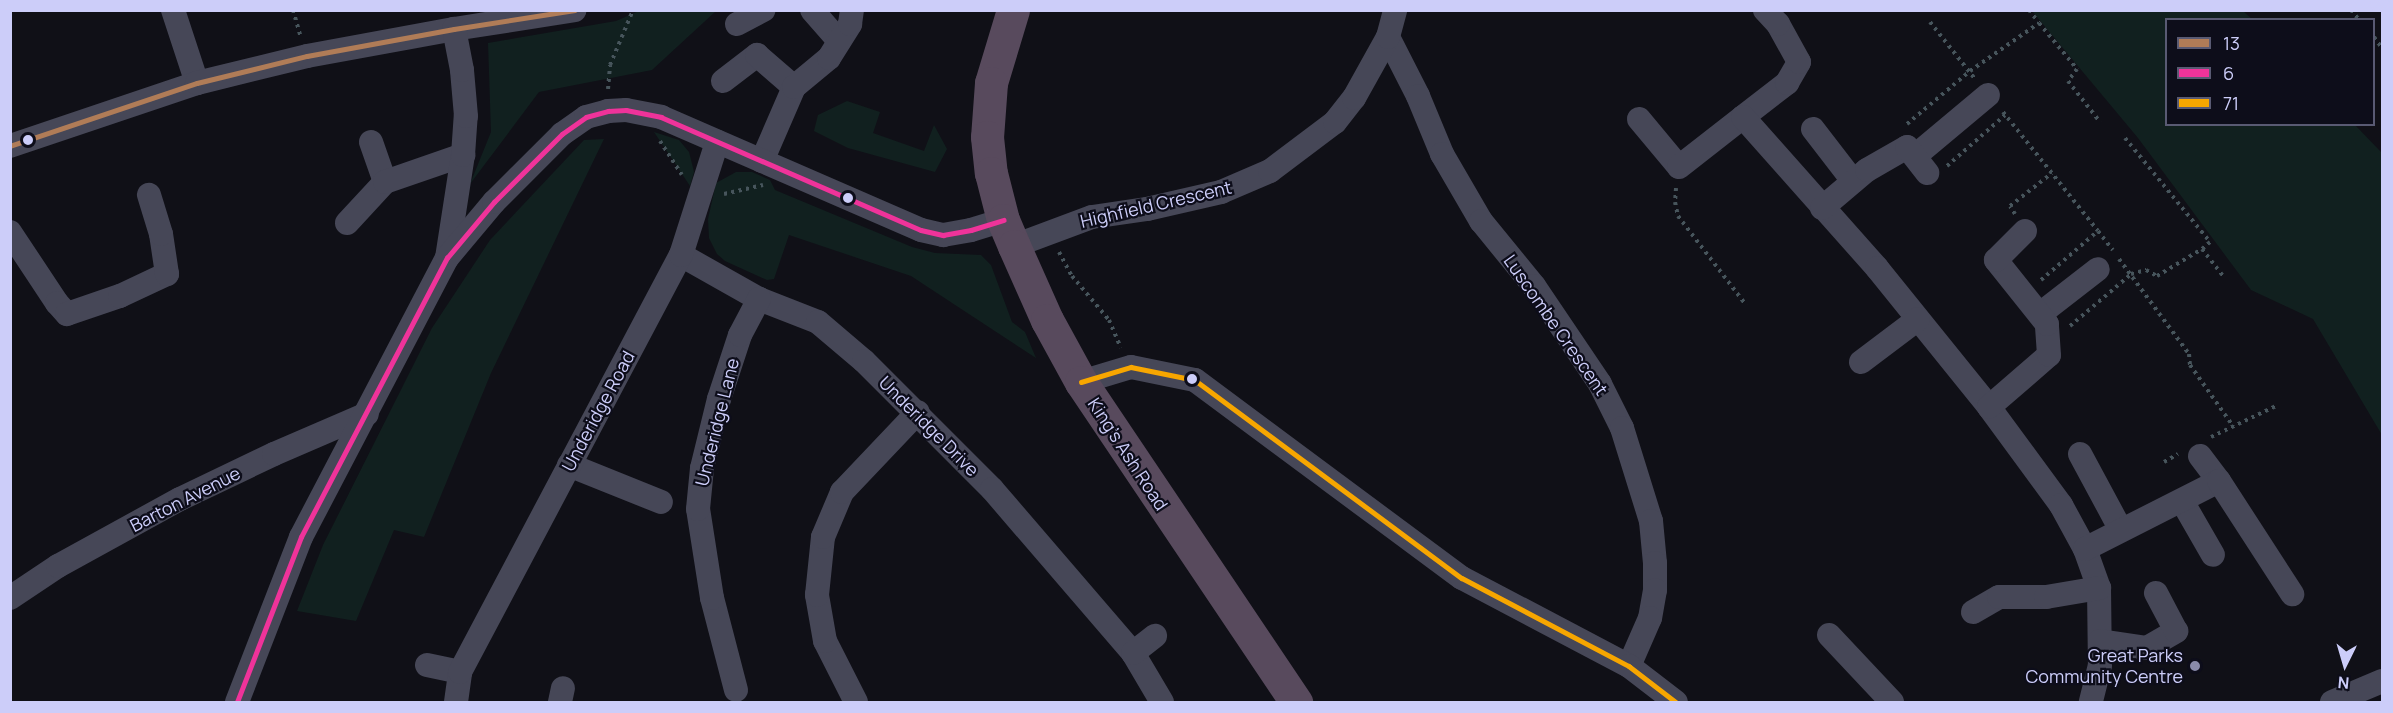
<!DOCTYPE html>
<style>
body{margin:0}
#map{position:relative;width:2393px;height:713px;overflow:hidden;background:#101017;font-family:Manrope,sans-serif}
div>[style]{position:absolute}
.green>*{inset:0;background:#11201f}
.path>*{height:4px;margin-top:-2px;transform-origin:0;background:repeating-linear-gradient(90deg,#47555c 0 3px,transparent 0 7.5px)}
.minor>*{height:24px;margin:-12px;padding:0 12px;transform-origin:12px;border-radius:12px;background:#464757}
.highway>*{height:33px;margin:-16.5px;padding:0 16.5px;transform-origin:16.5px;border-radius:16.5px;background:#584a5d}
.bus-1>*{height:4.5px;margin:-2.25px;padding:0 2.25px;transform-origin:2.25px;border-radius:2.25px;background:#b07c57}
.bus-2>*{height:4.5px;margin:-2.25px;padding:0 2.25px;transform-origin:2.25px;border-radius:2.25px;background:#ef339a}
.bus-3>*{height:4.5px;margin:-2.25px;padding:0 2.25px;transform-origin:2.25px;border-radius:2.25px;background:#f7a600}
.dots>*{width:16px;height:16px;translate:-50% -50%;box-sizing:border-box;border:3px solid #0d0d1a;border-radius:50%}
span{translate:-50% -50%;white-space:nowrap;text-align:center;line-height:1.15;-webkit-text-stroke:4.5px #0d0d1a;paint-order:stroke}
.street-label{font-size:18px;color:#cccdf9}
.poi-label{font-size:18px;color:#cccdf9}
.right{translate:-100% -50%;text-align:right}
.frame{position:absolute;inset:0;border:12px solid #cccdf9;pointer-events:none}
.legend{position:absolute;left:2165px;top:18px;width:210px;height:108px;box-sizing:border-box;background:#0d0d1a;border:2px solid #595a73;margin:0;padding:8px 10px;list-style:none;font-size:18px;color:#cccdf9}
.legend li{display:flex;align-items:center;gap:12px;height:30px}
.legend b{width:30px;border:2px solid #595a73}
.north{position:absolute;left:2315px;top:635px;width:60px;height:60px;-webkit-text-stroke:4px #0d0d1a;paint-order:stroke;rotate:185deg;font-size:16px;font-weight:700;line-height:24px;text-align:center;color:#cccdf9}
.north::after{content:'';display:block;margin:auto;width:21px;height:27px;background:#cccdf9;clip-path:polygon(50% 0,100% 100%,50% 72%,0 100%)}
</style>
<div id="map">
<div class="green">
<div style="clip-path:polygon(639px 11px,716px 11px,652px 70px,539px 92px,470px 184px,491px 132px,488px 43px,616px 21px)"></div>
<div style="clip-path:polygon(2032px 11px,2243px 11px,2252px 19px,2166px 20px,2166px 124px,2355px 125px,2382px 153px,2382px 435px,2313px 319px,2251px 290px,2138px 138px)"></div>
<div style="clip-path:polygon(847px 101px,880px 112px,873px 133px,924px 151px,934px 125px,947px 149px,935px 172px,848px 148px,814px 131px,818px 115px)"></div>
<div style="clip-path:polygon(654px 132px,679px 140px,689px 152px,694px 172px,690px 186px)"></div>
<div style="clip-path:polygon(604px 139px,491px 373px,424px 537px,394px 530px,356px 621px,297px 611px,323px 545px,432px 328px,490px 240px,584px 140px)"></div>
<div style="clip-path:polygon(736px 172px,752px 172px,770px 180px,775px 190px,912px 247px,935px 253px,981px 255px,991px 265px,1012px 322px,1025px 332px,1036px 358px,911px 276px,789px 235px,774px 279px,767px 280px,725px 261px,717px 254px,709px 238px,708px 219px,716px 183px)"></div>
</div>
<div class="path">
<div style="left:293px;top:10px;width:26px;rotate:74deg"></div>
<div style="left:2029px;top:10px;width:16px;rotate:52deg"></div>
<div style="left:2351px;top:10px;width:13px;rotate:51deg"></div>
<div style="left:1930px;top:22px;width:73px;rotate:51.7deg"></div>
<div style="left:2374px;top:37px;width:14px;rotate:54deg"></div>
<div style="left:608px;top:89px;width:24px;rotate:-85deg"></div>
<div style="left:610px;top:65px;width:60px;rotate:-67.3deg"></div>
<div style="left:2003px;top:112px;width:152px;rotate:51.4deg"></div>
<div style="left:1907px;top:124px;width:82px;rotate:-40.1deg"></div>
<div style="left:1970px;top:71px;width:84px;rotate:-34.8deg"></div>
<div style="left:2039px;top:23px;width:60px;rotate:50.4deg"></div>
<div style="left:2077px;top:69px;width:15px;rotate:127deg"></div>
<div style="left:2068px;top:81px;width:52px;rotate:52deg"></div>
<div style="left:2125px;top:138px;width:134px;rotate:50.7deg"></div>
<div style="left:2210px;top:242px;width:11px;rotate:139deg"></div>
<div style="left:2202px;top:249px;width:36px;rotate:52deg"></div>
<div style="left:660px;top:141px;width:40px;rotate:57.1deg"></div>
<div style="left:1947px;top:166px;width:77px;rotate:-41.3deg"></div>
<div style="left:1676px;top:188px;width:14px;rotate:94deg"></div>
<div style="left:1675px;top:202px;width:14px;rotate:78deg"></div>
<div style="left:1678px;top:216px;width:112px;rotate:52.6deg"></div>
<div style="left:724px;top:194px;width:40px;rotate:-13deg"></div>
<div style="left:2015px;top:214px;width:9px;rotate:-122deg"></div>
<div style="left:2010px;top:206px;width:53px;rotate:-38.2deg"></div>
<div style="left:1059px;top:252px;width:27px;rotate:62deg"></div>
<div style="left:1072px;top:276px;width:57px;rotate:49.9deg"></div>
<div style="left:1109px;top:320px;width:30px;rotate:67deg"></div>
<div style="left:2119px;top:259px;width:118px;rotate:53.6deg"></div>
<div style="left:2189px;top:354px;width:11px;rotate:85deg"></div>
<div style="left:2190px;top:365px;width:75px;rotate:54.8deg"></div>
<div style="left:2041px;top:280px;width:75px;rotate:-40.7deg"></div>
<div style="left:2098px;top:231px;width:24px;rotate:52deg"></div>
<div style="left:2070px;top:326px;width:80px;rotate:-40.4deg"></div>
<div style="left:2131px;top:274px;width:16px;rotate:-15deg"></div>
<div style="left:2146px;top:270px;width:13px;rotate:29deg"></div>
<div style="left:2157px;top:276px;width:52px;rotate:-31deg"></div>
<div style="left:2211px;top:437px;width:74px;rotate:-25.5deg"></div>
<div style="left:2164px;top:462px;width:16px;rotate:-30deg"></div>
</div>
<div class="minor">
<div style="left:173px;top:10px;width:77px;rotate:71.8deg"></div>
<div style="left:812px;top:10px;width:41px;rotate:48.9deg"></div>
<div style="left:737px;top:24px;width:30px;rotate:-28deg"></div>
<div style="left:1388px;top:37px;width:66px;rotate:63deg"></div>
<div style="left:1418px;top:96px;width:63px;rotate:67.5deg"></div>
<div style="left:1442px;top:154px;width:78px;rotate:59.8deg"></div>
<div style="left:1481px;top:221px;width:84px;rotate:50.8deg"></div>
<div style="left:1534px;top:286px;width:118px;rotate:56deg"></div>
<div style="left:1600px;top:384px;width:49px;rotate:63.4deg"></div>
<div style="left:1622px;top:428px;width:97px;rotate:72.7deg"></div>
<div style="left:1651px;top:521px;width:42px;rotate:84.6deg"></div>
<div style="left:1655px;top:563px;width:27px;rotate:90deg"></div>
<div style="left:1655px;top:590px;width:28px;rotate:100deg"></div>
<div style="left:1650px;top:618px;width:52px;rotate:113.6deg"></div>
<div style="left:723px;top:81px;width:43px;rotate:-37.4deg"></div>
<div style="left:757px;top:55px;width:49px;rotate:40.9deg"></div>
<div style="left:1743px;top:117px;width:56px;rotate:-37.7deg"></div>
<div style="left:1787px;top:83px;width:24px;rotate:-60deg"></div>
<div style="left:1799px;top:62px;width:43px;rotate:-118.9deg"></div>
<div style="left:1778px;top:24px;width:19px;rotate:-133deg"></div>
<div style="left:1639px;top:119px;width:62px;rotate:50.2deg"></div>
<div style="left:1679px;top:167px;width:81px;rotate:-38deg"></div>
<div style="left:1743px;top:117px;width:202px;rotate:48.4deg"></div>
<div style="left:1877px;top:268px;width:179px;rotate:51.1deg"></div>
<div style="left:1989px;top:407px;width:122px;rotate:53.7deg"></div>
<div style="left:2061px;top:505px;width:50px;rotate:61.4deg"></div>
<div style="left:2085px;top:549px;width:41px;rotate:70.3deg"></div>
<div style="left:2099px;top:588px;width:77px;rotate:89.3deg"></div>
<div style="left:2100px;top:665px;width:38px;rotate:104deg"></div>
<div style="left:1813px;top:129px;width:66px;rotate:52.4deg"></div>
<div style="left:371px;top:142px;width:42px;rotate:70.7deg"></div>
<div style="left:10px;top:146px;width:197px;rotate:-18.6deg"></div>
<div style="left:197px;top:83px;width:113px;rotate:-13.8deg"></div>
<div style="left:307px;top:56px;width:149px;rotate:-10.4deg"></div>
<div style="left:454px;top:29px;width:122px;rotate:-8.9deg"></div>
<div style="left:1915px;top:156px;width:95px;rotate:-39.9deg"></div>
<div style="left:762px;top:161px;width:81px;rotate:-66.6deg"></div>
<div style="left:794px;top:87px;width:45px;rotate:-39.6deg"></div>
<div style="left:829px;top:58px;width:40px;rotate:-58deg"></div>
<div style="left:850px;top:24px;width:14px;rotate:-82deg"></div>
<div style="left:1822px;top:208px;width:59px;rotate:-40.2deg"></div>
<div style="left:1867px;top:170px;width:46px;rotate:-29.9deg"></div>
<div style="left:1907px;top:147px;width:33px;rotate:52deg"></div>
<div style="left:347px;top:223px;width:56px;rotate:-47.2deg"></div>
<div style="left:385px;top:182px;width:83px;rotate:-19.1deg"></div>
<div style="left:10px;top:232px;width:85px;rotate:56.5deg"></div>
<div style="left:57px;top:303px;width:15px;rotate:48deg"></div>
<div style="left:67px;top:314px;width:56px;rotate:-18.8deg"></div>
<div style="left:120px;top:296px;width:52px;rotate:-25.1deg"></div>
<div style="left:167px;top:274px;width:40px;rotate:-98.5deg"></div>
<div style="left:161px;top:234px;width:41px;rotate:-107.1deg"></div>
<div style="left:1014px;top:246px;width:83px;rotate:-20.4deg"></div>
<div style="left:1092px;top:217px;width:56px;rotate:-8.3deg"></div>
<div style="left:1147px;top:209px;width:76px;rotate:-12.9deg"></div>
<div style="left:1221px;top:192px;width:53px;rotate:-23.2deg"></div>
<div style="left:1270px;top:171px;width:81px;rotate:-37deg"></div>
<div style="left:1335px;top:122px;width:31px;rotate:-52deg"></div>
<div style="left:1354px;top:98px;width:70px;rotate:-60.9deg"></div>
<div style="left:1388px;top:37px;width:28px;rotate:-75deg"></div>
<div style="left:681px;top:255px;width:90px;rotate:29.4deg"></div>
<div style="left:759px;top:299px;width:63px;rotate:21.3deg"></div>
<div style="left:818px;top:322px;width:60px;rotate:40.3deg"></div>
<div style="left:864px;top:361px;width:181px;rotate:45deg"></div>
<div style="left:992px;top:489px;width:216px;rotate:49.3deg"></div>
<div style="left:1133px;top:653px;width:57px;rotate:59.4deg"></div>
<div style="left:447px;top:258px;width:104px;rotate:-81.2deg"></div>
<div style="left:463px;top:155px;width:39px;rotate:-86deg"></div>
<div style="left:466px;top:116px;width:46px;rotate:-95deg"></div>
<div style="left:462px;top:70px;width:42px;rotate:-101deg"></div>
<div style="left:2040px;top:314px;width:73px;rotate:-37.8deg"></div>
<div style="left:1861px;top:362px;width:71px;rotate:-37deg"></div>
<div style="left:1081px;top:382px;width:52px;rotate:-16.7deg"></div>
<div style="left:1131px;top:367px;width:65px;rotate:11.5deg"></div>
<div style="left:1195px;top:380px;width:332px;rotate:36.6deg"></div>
<div style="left:1462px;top:578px;width:189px;rotate:27.8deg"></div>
<div style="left:1629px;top:666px;width:59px;rotate:37.5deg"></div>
<div style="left:1989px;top:407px;width:79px;rotate:-40.9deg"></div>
<div style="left:2049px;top:355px;width:31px;rotate:-94deg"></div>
<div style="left:2047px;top:324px;width:82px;rotate:-128.6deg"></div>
<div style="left:1996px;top:260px;width:41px;rotate:-45deg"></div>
<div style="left:2080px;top:454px;width:86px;rotate:61.7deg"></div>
<div style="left:2200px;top:456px;width:31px;rotate:53deg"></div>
<div style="left:569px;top:465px;width:99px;rotate:21.9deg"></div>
<div style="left:2182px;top:501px;width:62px;rotate:60.1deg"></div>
<div style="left:2085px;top:549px;width:150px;rotate:-26.9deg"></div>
<div style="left:2219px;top:481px;width:135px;rotate:57.1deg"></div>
<div style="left:10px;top:598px;width:58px;rotate:-33.7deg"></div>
<div style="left:58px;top:566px;width:139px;rotate:-28.8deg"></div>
<div style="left:180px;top:499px;width:104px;rotate:-25.6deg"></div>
<div style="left:274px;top:454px;width:101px;rotate:-23.3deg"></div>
<div style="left:1973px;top:612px;width:30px;rotate:-30deg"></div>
<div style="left:1999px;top:597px;width:47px"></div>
<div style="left:2046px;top:597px;width:54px;rotate:-9.6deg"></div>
<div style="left:1829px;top:635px;width:92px;rotate:46.8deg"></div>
<div style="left:2100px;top:641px;width:48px;rotate:8.5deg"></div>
<div style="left:2147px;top:648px;width:34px;rotate:-30deg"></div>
<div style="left:2176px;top:631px;width:43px;rotate:-117.8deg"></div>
<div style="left:1133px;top:653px;width:28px;rotate:-38deg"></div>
<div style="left:427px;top:665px;width:34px;rotate:12deg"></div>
<div style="left:736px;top:690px;width:95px;rotate:-104.6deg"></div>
<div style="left:712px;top:598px;width:90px;rotate:-98.9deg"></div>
<div style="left:698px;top:509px;width:41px;rotate:-84.4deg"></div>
<div style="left:702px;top:468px;width:71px;rotate:-76.2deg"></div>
<div style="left:719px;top:399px;width:67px;rotate:-71.8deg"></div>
<div style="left:740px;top:335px;width:41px;rotate:-62.2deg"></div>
<div style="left:237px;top:702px;width:177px;rotate:-68.8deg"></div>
<div style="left:301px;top:537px;width:315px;rotate:-62.4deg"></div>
<div style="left:447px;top:258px;width:73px;rotate:-50deg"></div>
<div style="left:494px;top:202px;width:96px;rotate:-45deg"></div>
<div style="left:562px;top:134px;width:29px;rotate:-35deg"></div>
<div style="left:586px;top:117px;width:23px;rotate:-15deg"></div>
<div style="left:608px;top:111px;width:18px;rotate:-3deg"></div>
<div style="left:626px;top:110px;width:36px;rotate:11deg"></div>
<div style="left:661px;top:117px;width:283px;rotate:23.5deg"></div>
<div style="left:921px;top:230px;width:23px;rotate:13deg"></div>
<div style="left:943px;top:235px;width:28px;rotate:-10deg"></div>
<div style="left:971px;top:230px;width:34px;rotate:-17deg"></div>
<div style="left:456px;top:702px;width:30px;rotate:-82deg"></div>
<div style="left:460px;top:672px;width:472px;rotate:-62.1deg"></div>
<div style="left:681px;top:255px;width:119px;rotate:-72.3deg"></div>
<div style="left:560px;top:702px;width:14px;rotate:-78deg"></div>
<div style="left:856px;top:702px;width:68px;rotate:-116.9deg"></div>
<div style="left:825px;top:641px;width:47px;rotate:-99.9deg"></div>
<div style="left:817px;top:595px;width:58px;rotate:-84.1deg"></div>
<div style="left:823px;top:537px;width:49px;rotate:-67.1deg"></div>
<div style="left:842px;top:492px;width:110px;rotate:-46.5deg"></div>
<div style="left:2332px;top:702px;width:54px;rotate:-22.8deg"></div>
</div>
<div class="highway">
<div style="left:1013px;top:10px;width:76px;rotate:106.8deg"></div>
<div style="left:991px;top:83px;width:54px;rotate:94.2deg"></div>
<div style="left:987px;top:137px;width:36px;rotate:84deg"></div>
<div style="left:991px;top:173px;width:49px;rotate:75.7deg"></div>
<div style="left:1003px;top:220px;width:28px;rotate:67deg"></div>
<div style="left:1014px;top:246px;width:81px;rotate:66deg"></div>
<div style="left:1047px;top:320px;width:71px;rotate:61.3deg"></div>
<div style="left:1081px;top:382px;width:386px;rotate:56.1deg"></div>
</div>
<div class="bus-1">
<div style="left:10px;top:146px;width:197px;rotate:-18.6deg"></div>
<div style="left:197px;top:83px;width:113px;rotate:-13.8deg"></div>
<div style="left:307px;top:56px;width:149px;rotate:-10.4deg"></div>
<div style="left:454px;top:29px;width:122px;rotate:-8.9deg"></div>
</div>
<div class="bus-2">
<div style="left:237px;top:702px;width:177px;rotate:-68.8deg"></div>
<div style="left:301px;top:537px;width:315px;rotate:-62.4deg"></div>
<div style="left:447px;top:258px;width:73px;rotate:-50deg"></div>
<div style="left:494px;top:202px;width:96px;rotate:-45deg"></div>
<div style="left:562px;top:134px;width:29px;rotate:-35deg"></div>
<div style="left:586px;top:117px;width:23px;rotate:-15deg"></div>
<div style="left:608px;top:111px;width:18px;rotate:-3deg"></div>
<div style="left:626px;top:110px;width:36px;rotate:11deg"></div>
<div style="left:661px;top:117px;width:283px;rotate:23.5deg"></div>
<div style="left:921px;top:230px;width:23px;rotate:13deg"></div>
<div style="left:943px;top:235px;width:28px;rotate:-10deg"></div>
<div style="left:971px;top:230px;width:34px;rotate:-17deg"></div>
</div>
<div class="bus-3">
<div style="left:1081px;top:382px;width:52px;rotate:-16.7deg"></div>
<div style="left:1131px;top:367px;width:65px;rotate:11.5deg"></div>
<div style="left:1195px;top:380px;width:332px;rotate:36.6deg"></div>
<div style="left:1462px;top:578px;width:189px;rotate:27.8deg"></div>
<div style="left:1629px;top:666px;width:59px;rotate:37.5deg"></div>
</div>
<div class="dots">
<div style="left:28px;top:140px;background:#cccdf9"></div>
<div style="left:848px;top:198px;background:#cccdf9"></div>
<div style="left:1192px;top:379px;background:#cccdf9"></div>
<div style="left:2195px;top:666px;background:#8a8baa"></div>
</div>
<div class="street-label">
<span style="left:1156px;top:204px;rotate:-13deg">Highfield Crescent</span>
<span style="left:1556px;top:325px;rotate:55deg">Luscombe Crescent</span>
<span style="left:598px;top:411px;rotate:-62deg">Underidge Road</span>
<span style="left:717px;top:422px;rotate:-76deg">Underidge Lane</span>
<span style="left:929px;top:426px;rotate:45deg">Underidge Drive</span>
<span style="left:1128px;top:454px;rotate:57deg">King's Ash Road</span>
<span style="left:185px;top:499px;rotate:-27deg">Barton Avenue</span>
</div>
<div class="poi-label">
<span class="right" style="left:2183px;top:666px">Great Parks<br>Community Centre</span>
</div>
<div class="frame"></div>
<ul class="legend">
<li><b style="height:8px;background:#b07c57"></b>13</li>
<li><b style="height:8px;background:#ef339a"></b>6</li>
<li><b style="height:8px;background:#f7a600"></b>71</li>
</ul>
<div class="north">N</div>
</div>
